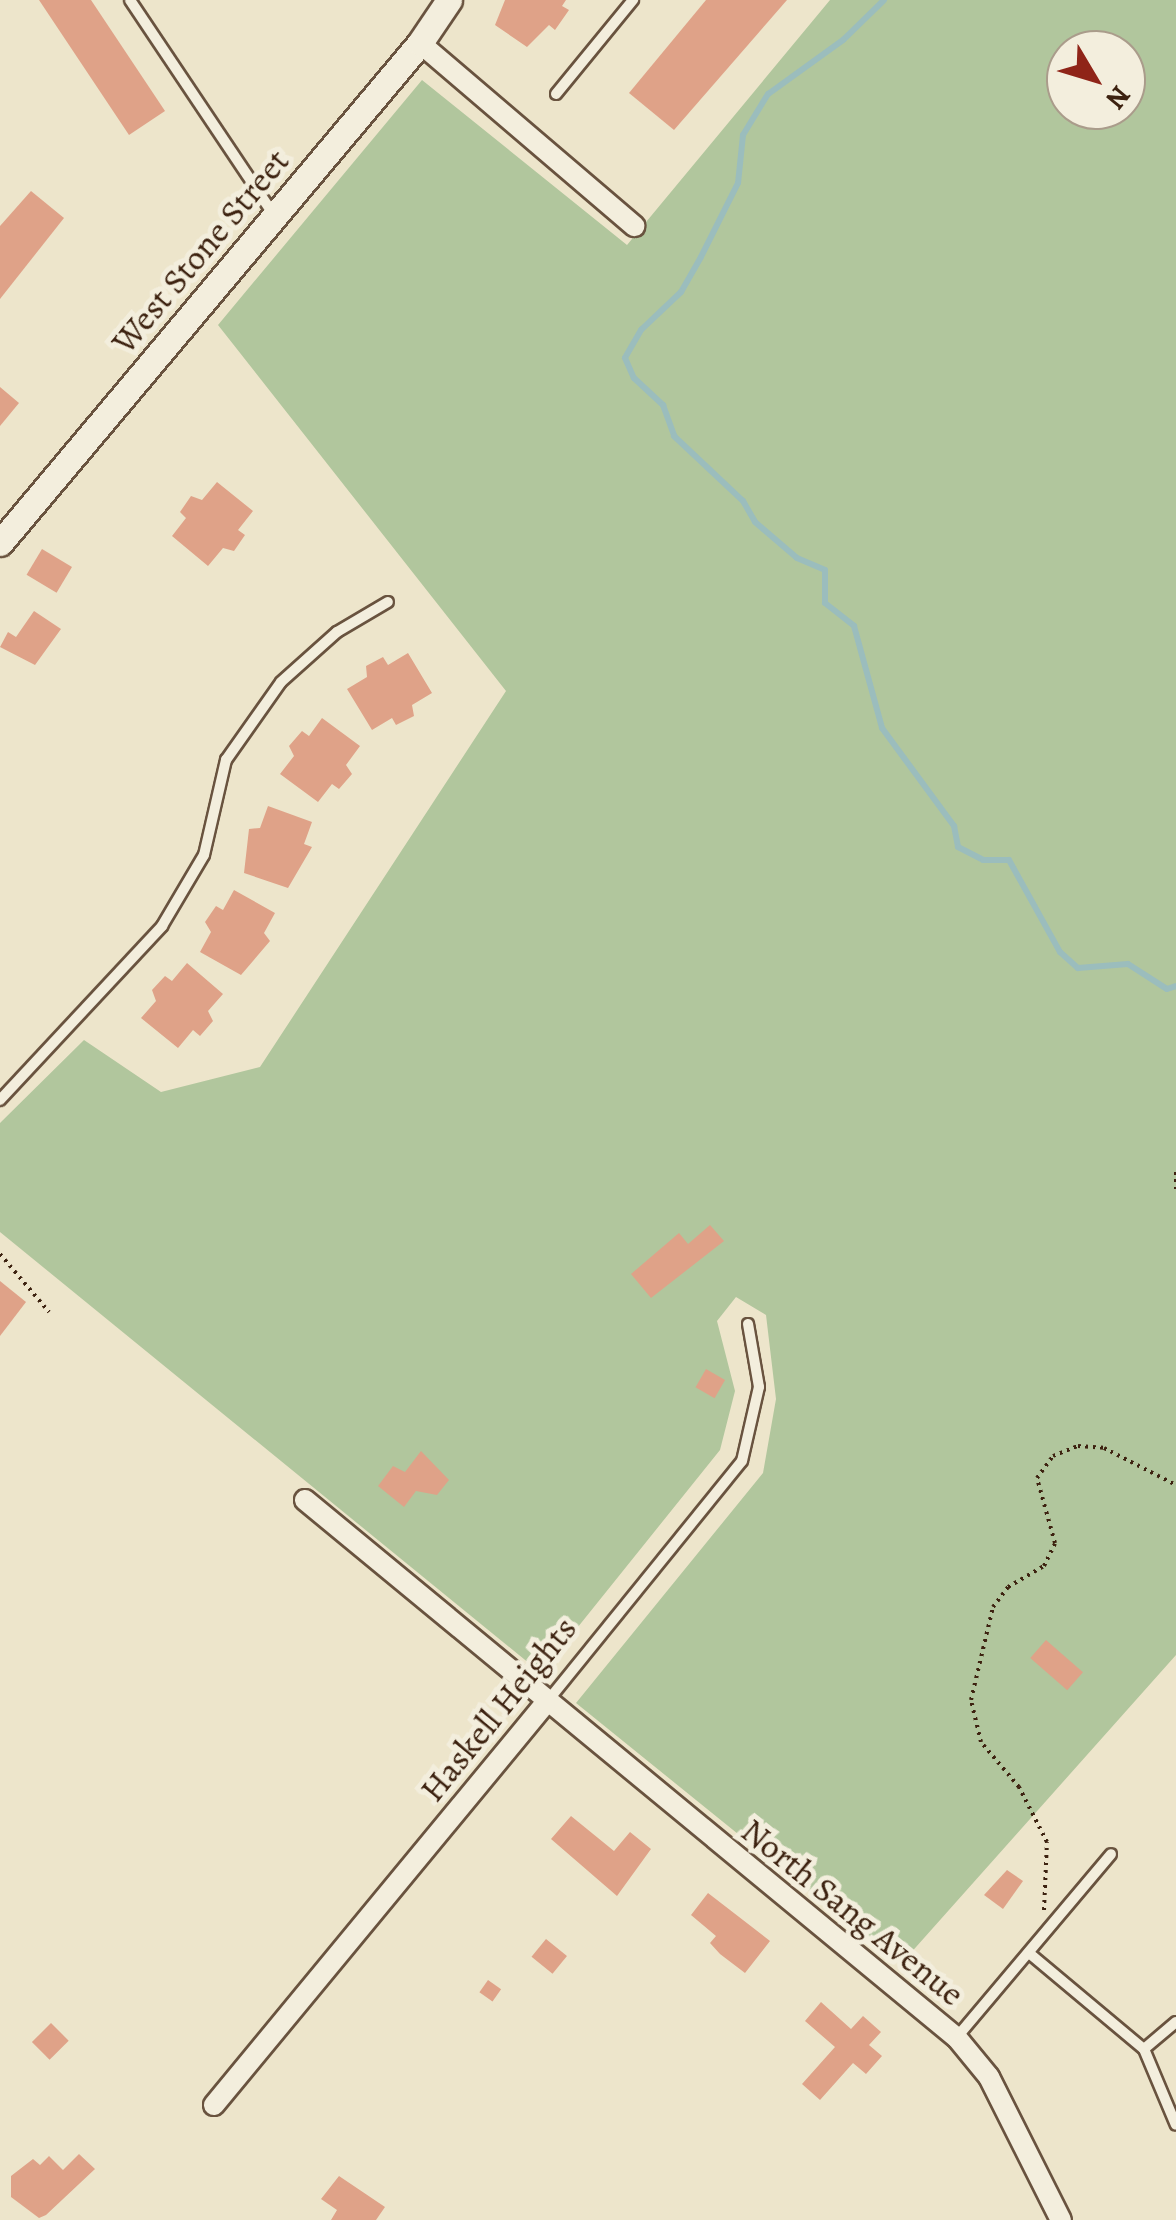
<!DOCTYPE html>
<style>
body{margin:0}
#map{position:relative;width:1176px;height:2220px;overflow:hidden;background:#ede5cb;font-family:Alegreya,serif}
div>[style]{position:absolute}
.green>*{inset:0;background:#b1c69d}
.stream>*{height:6px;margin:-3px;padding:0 3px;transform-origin:3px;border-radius:3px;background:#9bbdbd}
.building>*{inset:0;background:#dfa288;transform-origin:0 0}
.path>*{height:4px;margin-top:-2px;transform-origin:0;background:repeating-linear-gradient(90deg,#3d2210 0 2.5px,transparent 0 7.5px)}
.roads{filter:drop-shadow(2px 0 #69533f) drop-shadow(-2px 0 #69533f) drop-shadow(0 2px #69533f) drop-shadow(0 -2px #69533f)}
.service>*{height:10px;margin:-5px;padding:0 5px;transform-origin:5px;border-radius:5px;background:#f3eedd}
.minor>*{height:20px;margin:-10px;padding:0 10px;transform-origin:10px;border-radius:10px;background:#f3eedd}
.tertiary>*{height:25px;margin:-12.5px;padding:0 12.5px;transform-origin:12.5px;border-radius:12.5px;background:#f3eedd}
span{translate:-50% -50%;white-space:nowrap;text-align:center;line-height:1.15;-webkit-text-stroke:10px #f3eedd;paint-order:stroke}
.street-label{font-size:35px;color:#3d2210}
.north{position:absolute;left:1046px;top:30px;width:100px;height:100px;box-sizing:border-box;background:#f3eedd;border:2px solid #aa9c8b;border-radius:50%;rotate:128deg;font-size:28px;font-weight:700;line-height:40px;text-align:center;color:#3d2210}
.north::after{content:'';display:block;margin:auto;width:35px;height:45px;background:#8f2418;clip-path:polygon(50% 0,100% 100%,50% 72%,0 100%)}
</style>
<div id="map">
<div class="green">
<div style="clip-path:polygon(evenodd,830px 0,1176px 0,1176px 1655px,900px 1965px,576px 1703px,763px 1473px,776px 1399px,766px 1315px,736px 1297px,717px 1321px,735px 1391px,720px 1450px,541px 1673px,0 1232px,0 1123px,84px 1040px,161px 1092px,260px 1067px,506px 691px,218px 325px,422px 80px,627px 245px,830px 0,1066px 50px,1126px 50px,1126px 110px,1066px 110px,1066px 50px)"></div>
</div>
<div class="stream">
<div style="left:884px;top:0;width:57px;rotate:135.7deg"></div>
<div style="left:843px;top:40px;width:92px;rotate:144.2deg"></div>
<div style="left:768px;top:94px;width:48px;rotate:121.4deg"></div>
<div style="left:743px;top:135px;width:48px;rotate:95.9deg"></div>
<div style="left:738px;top:183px;width:83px;rotate:116.6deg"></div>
<div style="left:701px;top:257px;width:40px;rotate:119.7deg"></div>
<div style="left:681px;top:292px;width:55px;rotate:136.5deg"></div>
<div style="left:641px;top:330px;width:32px;rotate:120deg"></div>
<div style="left:625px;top:358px;width:22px;rotate:66deg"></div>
<div style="left:634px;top:378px;width:40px;rotate:43deg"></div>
<div style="left:663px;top:405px;width:33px;rotate:70deg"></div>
<div style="left:674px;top:436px;width:95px;rotate:43.3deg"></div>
<div style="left:743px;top:501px;width:24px;rotate:60deg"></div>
<div style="left:755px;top:522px;width:55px;rotate:40.6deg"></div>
<div style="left:797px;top:558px;width:30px;rotate:23deg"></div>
<div style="left:825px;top:570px;width:33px;rotate:90deg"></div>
<div style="left:825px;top:603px;width:37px;rotate:38deg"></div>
<div style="left:854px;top:626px;width:106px;rotate:74.6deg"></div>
<div style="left:882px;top:728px;width:122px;rotate:53.7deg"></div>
<div style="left:954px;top:826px;width:21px;rotate:79deg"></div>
<div style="left:958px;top:847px;width:28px;rotate:27deg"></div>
<div style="left:983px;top:860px;width:26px"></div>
<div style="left:1009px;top:860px;width:105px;rotate:61deg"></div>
<div style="left:1060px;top:952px;width:24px;rotate:42deg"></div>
<div style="left:1078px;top:968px;width:50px;rotate:-4.6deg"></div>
<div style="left:1128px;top:964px;width:46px;rotate:32.7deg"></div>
<div style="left:1167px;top:989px;width:9px;rotate:-18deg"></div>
</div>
<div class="building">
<div style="clip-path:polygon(39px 0,91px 0,165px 111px,129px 135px)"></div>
<div style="clip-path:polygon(505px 0,566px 0,562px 6px,569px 10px,555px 30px,549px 25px,527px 47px,495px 25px)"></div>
<div style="clip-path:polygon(706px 0,787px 0,674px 130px,629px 93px)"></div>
<div style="clip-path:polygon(31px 191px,64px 218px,0 299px,0 226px)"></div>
<div style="clip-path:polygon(0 387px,19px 403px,0 426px)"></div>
<div style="clip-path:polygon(217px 482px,253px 511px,238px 530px,245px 535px,234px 551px,223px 548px,208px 566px,172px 536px,186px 518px,180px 512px,191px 496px,202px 500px)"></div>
<div style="left:42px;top:549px;width:35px;height:30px;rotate:31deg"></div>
<div style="clip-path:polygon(34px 611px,61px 629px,35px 665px,0 647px,8px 632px,16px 637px)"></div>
<div style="clip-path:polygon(408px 653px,432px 693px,412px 705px,414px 716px,396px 725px,392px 718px,372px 730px,347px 689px,367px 677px,366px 666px,383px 657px,388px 665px)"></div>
<div style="clip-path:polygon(322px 718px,360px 746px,346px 765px,352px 774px,339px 789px,332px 784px,318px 802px,280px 774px,294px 756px,289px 746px,302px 731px,309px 736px)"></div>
<div style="clip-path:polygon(268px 806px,312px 822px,304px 844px,312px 847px,288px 888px,244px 873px,249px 829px,260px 828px)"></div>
<div style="clip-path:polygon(234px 890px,275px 913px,264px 933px,270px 941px,241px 975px,200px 952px,211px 932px,205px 922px,216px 906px,223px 910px)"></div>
<div style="clip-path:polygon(187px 963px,223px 994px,208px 1011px,213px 1021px,200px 1036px,193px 1030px,178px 1048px,141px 1018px,156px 1001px,152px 990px,165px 976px,172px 981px)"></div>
<div style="clip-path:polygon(710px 1225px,724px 1241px,651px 1298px,631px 1274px,679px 1233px,688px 1244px)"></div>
<div style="clip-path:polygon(0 1281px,26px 1302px,0 1336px)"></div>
<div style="left:706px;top:1369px;width:22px;height:21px;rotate:30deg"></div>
<div style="clip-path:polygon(421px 1451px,449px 1480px,437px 1495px,416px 1491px,404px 1507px,378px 1486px,393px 1466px,405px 1472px)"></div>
<div style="left:1046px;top:1640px;width:49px;height:24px;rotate:41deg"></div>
<div style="clip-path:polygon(571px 1816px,614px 1851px,630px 1832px,651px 1849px,617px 1896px,551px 1839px)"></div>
<div style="clip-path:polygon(1007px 1870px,1023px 1881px,1003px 1909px,984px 1895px)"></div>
<div style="clip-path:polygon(708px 1893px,770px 1941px,745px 1973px,720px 1954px,710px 1943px,716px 1936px,691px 1915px)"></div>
<div style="left:546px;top:1939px;width:27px;height:23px;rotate:39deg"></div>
<div style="left:488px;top:1980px;width:16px;height:15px;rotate:35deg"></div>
<div style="clip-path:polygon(821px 2002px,851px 2029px,863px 2016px,881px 2032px,869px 2045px,882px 2056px,866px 2074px,853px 2063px,820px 2100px,802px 2084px,835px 2047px,805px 2021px)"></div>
<div style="left:51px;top:2023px;width:25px;height:27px;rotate:45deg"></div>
<div style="clip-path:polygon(79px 2154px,95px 2169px,46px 2215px,39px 2218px,11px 2197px,11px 2176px,33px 2159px,40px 2165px,49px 2156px,63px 2170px)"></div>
<div style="clip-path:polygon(339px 2176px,385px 2207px,376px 2220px,331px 2220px,337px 2210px,321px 2199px)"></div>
</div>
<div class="path">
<div style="left:1176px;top:1172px;width:20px;rotate:90deg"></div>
<div style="left:0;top:1254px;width:76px;rotate:49.8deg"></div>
<div style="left:1044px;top:1910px;width:68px;rotate:-87.5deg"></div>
<div style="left:1047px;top:1842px;width:62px;rotate:-117deg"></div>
<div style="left:1019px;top:1787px;width:59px;rotate:-130.2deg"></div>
<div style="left:981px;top:1742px;width:43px;rotate:-103.4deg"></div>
<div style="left:971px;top:1700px;width:96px;rotate:-76.7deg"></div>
<div style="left:993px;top:1607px;width:25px;rotate:-53deg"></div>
<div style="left:1008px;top:1587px;width:42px;rotate:-30.3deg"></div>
<div style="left:1044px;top:1566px;width:25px;rotate:-64deg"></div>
<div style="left:1055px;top:1543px;width:67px;rotate:-105.5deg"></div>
<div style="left:1037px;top:1478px;width:27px;rotate:-54deg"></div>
<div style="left:1053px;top:1456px;width:27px;rotate:-22deg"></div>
<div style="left:1078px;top:1446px;width:26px;rotate:4deg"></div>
<div style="left:1104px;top:1448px;width:81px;rotate:27.2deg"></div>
</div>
<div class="roads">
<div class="service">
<div style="left:130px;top:0;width:259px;rotate:56.2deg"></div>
<div style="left:556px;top:94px;width:122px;rotate:-50.7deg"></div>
<div style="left:0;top:1100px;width:238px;rotate:-47deg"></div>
<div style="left:162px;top:926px;width:82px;rotate:-59.4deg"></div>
<div style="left:204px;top:855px;width:98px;rotate:-77deg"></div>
<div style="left:226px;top:760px;width:95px;rotate:-54.8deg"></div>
<div style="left:281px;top:682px;width:75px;rotate:-41.8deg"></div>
<div style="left:337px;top:632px;width:59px;rotate:-30.5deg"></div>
<div style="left:546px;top:1703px;width:311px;rotate:-51deg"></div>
<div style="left:742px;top:1461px;width:76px;rotate:-77.1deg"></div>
<div style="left:759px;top:1387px;width:64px;rotate:-99.9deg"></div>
<div style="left:1029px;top:1953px;width:150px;rotate:39.9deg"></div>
<div style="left:1144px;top:2049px;width:82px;rotate:67.2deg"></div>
<div style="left:957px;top:2037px;width:239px;rotate:-49.9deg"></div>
<div style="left:1144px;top:2049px;width:42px;rotate:-40.2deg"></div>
</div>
<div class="minor">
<div style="left:420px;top:43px;width:282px;rotate:40.5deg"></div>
<div style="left:305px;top:1500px;width:845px;rotate:39.53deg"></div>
<div style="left:957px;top:2038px;width:50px;rotate:50.6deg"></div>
<div style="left:989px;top:2077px;width:160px;rotate:63.3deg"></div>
<div style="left:214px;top:2105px;width:520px;rotate:-50.46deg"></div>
</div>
<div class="tertiary">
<div style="left:0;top:543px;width:653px;rotate:-49.97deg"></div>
<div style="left:420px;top:43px;width:52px;rotate:-56deg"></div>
</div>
</div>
<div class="street-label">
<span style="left:200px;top:251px;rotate:-50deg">West Stone Street</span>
<span style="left:498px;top:1709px;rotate:-51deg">Haskell Heights</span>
<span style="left:853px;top:1912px;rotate:39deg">North Sang Avenue</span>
</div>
<div class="north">N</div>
</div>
